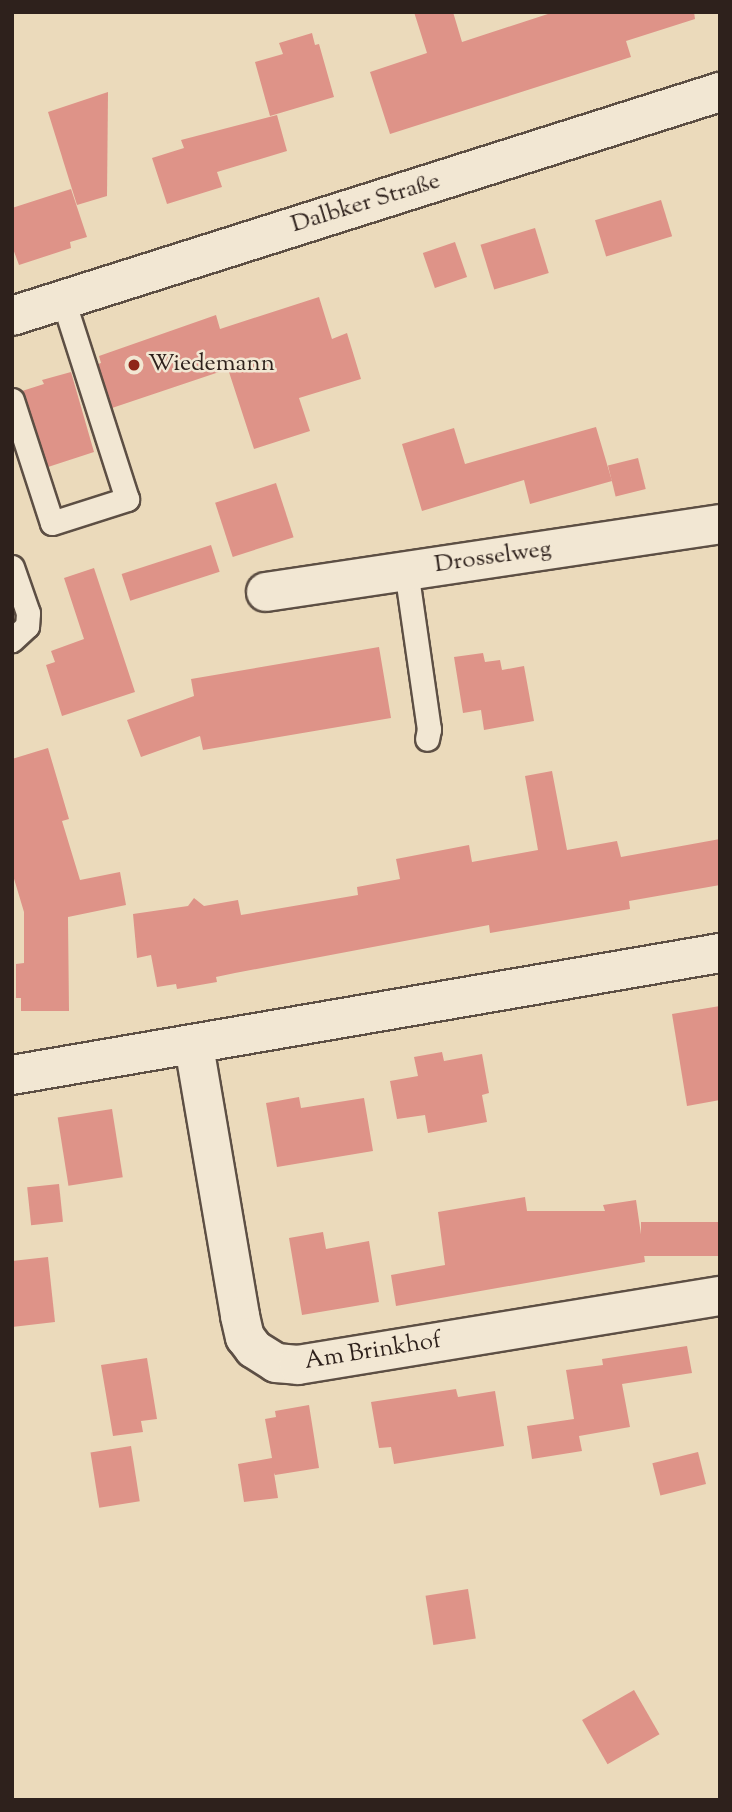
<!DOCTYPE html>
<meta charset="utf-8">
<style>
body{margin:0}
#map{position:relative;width:732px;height:1812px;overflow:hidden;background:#ebdabb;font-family:"Sorts Mill Goudy",serif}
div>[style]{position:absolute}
.building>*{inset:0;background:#de9388;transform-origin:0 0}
.roads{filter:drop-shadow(2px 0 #5d4f44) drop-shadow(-2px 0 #5d4f44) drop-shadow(0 2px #5d4f44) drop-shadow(0 -2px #5d4f44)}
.lane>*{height:23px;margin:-11.5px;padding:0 11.5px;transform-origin:11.5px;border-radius:11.5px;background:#f2e7d3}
.street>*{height:38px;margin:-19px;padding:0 19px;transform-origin:19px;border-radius:19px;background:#f2e7d3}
.dots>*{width:19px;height:19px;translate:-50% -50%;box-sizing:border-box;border:4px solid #f2e7d3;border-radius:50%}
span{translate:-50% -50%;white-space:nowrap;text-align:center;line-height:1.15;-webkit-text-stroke:5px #f2e7d3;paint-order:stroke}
.street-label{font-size:24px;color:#2e211c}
.poi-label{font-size:24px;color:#2e211c}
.left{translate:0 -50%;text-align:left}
.frame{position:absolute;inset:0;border:14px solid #2e211c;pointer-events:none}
</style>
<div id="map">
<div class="building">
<div style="clip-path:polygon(414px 12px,453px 12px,462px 42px,554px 12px,694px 12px,695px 19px,626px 41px,631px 57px,390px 134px,370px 72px,427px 53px)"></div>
<div style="clip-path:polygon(312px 33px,315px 45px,319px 44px,334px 97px,270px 116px,255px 62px,283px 54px,279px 43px)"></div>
<div style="clip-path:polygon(108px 92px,107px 196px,77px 205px,48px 112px)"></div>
<div style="clip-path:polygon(277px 115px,287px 151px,217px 172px,222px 187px,167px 204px,152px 158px,184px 148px,181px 140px)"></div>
<div style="clip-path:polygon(71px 189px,87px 237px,70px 242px,71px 248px,19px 265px,12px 246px,12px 208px)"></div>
<div style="left:661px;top:200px;width:38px;height:69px;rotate:73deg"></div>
<div style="left:535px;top:228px;width:47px;height:57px;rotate:73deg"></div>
<div style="left:455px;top:242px;width:37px;height:34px;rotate:71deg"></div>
<div style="clip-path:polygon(319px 297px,332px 339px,347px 333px,361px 379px,299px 398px,310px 431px,254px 449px,228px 369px,112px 408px,98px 364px,101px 363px,99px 356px,216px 315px,220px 329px)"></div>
<div style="clip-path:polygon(71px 372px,94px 452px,48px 467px,22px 391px,44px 384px,42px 380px)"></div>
<div style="clip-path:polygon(596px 427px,612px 481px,530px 504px,524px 480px,422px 511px,402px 444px,454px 428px,465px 464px)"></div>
<div style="left:638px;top:458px;width:32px;height:31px;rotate:76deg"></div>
<div style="left:276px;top:483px;width:57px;height:64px;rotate:72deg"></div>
<div style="left:211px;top:545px;width:28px;height:94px;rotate:72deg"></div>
<div style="clip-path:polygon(94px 568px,135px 692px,62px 716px,46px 665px,55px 662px,51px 651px,84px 639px,64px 578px)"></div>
<div style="clip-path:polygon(379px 647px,391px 718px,203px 750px,200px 736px,141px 757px,127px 720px,194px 696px,191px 679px)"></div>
<div style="clip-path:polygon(483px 653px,485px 662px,500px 660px,502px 670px,524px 666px,534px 721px,484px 730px,481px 710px,463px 713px,454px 657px)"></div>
<div style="clip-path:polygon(48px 748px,69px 819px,62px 821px,80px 880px,120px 872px,126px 905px,68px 917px,69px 1011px,21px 1011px,21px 998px,16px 998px,16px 964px,24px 963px,24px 912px,12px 872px,12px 759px)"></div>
<div style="clip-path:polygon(552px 771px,567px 850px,617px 841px,621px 857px,720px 839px,720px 885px,629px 901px,630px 909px,490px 933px,489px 925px,235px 973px,216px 977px,217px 982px,177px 989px,176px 984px,157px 987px,151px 955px,137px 958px,133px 914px,188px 906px,194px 898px,204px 906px,238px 900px,241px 915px,358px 895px,357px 887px,400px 879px,396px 859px,469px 845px,472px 862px,538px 850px,525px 776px)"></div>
<div style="clip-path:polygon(720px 1006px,720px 1100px,687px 1106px,672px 1014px)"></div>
<div style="clip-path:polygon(442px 1052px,444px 1061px,482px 1054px,489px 1093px,482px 1095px,487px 1122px,428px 1133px,425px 1115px,397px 1119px,390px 1081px,418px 1076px,414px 1057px)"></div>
<div style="clip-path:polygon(299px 1097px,301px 1108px,364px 1098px,373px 1151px,277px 1167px,266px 1103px)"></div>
<div style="left:112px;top:1109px;width:69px;height:55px;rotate:81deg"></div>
<div style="left:59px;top:1184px;width:38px;height:32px;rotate:84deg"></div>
<div style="clip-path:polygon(525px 1197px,527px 1211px,605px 1211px,603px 1205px,636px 1200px,645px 1262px,396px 1306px,391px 1275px,445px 1265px,438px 1212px)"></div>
<div style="left:720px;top:1222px;width:34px;height:79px;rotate:90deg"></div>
<div style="clip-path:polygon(323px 1232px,326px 1249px,369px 1241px,379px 1302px,302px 1315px,289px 1238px)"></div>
<div style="clip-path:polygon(48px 1257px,55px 1322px,12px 1327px,12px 1261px)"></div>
<div style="clip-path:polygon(687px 1346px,692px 1373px,622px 1384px,630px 1427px,579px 1436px,582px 1451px,532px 1459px,527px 1426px,574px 1419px,566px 1370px,603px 1365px,602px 1359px)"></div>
<div style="clip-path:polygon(147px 1358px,157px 1419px,141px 1421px,143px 1432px,113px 1436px,101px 1365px)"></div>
<div style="clip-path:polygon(456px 1389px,458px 1397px,495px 1391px,504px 1446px,394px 1464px,391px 1447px,379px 1448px,371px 1402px)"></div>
<div style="clip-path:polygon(309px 1405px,319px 1468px,275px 1475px,274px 1473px,278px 1498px,244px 1502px,238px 1464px,272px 1458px,265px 1419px,276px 1417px,275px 1411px)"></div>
<div style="left:131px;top:1446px;width:56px;height:41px;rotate:81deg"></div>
<div style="left:698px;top:1452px;width:33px;height:47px;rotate:76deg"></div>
<div style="left:468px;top:1589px;width:50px;height:43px;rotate:81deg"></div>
<div style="left:634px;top:1690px;width:51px;height:60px;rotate:60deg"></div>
</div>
<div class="roads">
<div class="lane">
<div style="left:12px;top:400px;width:129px;rotate:72deg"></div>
<div style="left:52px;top:523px;width:79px;rotate:-17.7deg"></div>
<div style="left:127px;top:499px;width:209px;rotate:-107.8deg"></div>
<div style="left:12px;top:567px;width:49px;rotate:70.8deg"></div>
<div style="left:28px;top:613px;width:13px;rotate:94deg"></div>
<div style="left:27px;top:626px;width:21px;rotate:137deg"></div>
<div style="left:406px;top:570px;width:161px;rotate:81.8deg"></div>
<div style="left:429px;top:729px;width:10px;rotate:101deg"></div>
</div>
<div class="street">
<div style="left:12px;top:316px;width:743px;rotate:-17.56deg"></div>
<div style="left:266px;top:592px;width:459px;rotate:-8.5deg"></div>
<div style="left:194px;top:1046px;width:274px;rotate:80.3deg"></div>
<div style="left:240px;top:1316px;width:22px;rotate:77deg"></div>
<div style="left:245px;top:1337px;width:15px;rotate:53deg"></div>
<div style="left:254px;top:1349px;width:26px;rotate:32deg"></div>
<div style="left:276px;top:1363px;width:22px;rotate:5deg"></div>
<div style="left:298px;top:1365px;width:428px;rotate:-9.3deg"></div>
<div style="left:12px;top:1075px;width:718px;rotate:-9.78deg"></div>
</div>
</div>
<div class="dots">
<div style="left:134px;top:365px;background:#8f2418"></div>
</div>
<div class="street-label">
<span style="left:366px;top:204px;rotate:-17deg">Dalbker Straße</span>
<span style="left:493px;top:558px;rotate:-8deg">Drosselweg</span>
<span style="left:373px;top:1352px;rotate:-9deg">Am Brinkhof</span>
</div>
<div class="poi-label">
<span class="left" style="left:148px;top:365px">Wiedemann</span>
</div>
<div class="frame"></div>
</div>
